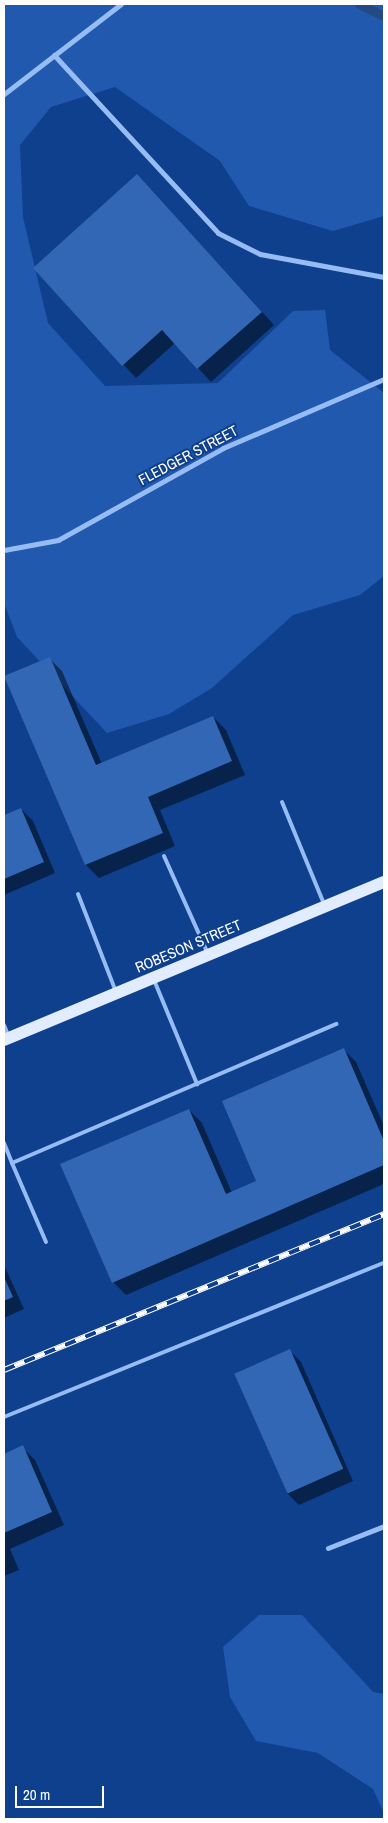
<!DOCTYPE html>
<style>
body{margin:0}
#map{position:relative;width:388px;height:1823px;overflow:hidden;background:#0e408e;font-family:"Archivo Narrow",sans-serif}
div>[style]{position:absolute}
.green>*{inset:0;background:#2059ae}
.shadow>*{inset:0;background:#0007}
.stream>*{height:9px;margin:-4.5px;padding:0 4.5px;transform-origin:4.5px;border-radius:4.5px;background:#244983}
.building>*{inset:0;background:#3267b6;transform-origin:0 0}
.lane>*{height:4px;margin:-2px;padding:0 2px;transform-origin:2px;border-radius:2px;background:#96bcf3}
.street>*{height:5px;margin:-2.5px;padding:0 2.5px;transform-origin:2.5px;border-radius:2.5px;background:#96bcf3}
.primary>*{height:12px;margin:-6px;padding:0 6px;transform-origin:6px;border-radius:6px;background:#e2ecff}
.rail>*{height:5.5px;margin-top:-2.75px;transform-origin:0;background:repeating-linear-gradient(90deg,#0e408e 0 11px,#fff 0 22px);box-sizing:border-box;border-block:1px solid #fff}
span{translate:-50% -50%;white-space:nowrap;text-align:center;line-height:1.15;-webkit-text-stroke:4px #0e408e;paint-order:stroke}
.street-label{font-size:15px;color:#fff}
.frame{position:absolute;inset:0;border:5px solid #fff;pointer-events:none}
.scale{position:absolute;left:15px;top:1786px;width:89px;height:22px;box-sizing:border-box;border:2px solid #fff;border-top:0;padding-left:6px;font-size:15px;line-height:18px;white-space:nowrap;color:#fff;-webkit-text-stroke:4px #0e408e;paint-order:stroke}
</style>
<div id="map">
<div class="green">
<div style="clip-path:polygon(4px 4px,384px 4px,384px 216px,333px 231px,249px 206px,220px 161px,115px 87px,51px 107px,20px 145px,23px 217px,48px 323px,105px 386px,218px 383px,293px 311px,325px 310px,330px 350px,384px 393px,384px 576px,360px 595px,293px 615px,212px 688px,169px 714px,107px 733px,17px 637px,4px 603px)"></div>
<div style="clip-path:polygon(259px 1615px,302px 1615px,373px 1692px,384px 1694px,384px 1813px,373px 1789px,318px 1753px,256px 1741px,230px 1697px,223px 1647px)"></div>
</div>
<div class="shadow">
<div style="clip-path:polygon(150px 189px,274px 325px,211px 382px,175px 343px,136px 378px,35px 268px)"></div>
<div style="clip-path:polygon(49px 658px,62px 671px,102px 764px,213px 717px,226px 730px,245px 775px,160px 810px,175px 846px,99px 878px,86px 865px)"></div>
<div style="clip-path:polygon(21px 809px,33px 821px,55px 873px,4px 895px,4px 817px)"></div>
<div style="clip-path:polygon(343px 1049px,356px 1062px,384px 1126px,384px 1184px,126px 1295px,113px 1282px,62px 1165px,189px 1110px,202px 1123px,232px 1193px,258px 1182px)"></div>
<div style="clip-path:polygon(4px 1265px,24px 1309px,4px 1318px)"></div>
<div style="clip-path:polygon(290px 1351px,301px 1362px,353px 1481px,299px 1505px,287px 1493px)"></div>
<div style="clip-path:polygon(22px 1447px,35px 1460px,64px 1525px,10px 1549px,19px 1570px,4px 1576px,4px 1455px)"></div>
</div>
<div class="stream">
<div style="left:359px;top:4px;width:28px;rotate:26deg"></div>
</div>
<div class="building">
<div style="clip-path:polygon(137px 174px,262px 312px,197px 369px,162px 330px,122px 366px,33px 268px)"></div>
<div style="clip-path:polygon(50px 657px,96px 765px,213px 716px,232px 761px,148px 797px,163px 833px,85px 865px,4px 676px)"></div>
<div style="clip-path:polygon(21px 808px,44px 862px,4px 879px,4px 815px)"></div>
<div style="clip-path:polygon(344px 1048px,384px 1141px,384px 1165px,112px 1283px,60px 1164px,189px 1109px,226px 1194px,256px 1181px,222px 1101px)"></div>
<div style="clip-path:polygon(4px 1277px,13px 1297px,4px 1301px)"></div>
<div style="left:290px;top:1349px;width:131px;height:61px;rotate:66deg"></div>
<div style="clip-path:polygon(23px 1445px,52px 1512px,4px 1533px,4px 1454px)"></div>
</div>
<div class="lane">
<div style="left:282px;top:802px;width:110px;rotate:67.6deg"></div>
<div style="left:164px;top:856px;width:107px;rotate:65.8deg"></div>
<div style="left:78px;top:894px;width:105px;rotate:68.8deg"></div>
<div style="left:154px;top:980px;width:113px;rotate:67.5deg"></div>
<div style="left:4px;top:1025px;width:11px;rotate:68deg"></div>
<div style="left:4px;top:1143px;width:22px;rotate:68deg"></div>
<div style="left:46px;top:1242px;width:86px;rotate:-113.3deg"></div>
<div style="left:12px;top:1163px;width:353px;rotate:-23.2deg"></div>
<div style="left:4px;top:1417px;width:410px;rotate:-22.1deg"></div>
</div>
<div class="street">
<div style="left:54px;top:55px;width:242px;rotate:47.3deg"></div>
<div style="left:218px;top:233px;width:47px;rotate:26.6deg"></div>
<div style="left:260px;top:254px;width:126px;rotate:10.5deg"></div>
<div style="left:4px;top:94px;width:148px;rotate:-37.6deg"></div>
<div style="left:4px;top:550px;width:55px;rotate:-10.5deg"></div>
<div style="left:58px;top:540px;width:189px;rotate:-29.1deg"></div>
<div style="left:223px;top:448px;width:175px;rotate:-23.2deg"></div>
<div style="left:328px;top:1548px;width:60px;rotate:-21.4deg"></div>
</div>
<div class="primary">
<div style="left:4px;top:1040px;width:412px;rotate:-22.6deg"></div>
</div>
<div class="rail">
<div style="left:4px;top:1370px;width:411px;rotate:-22.3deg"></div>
</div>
<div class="street-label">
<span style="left:188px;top:455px;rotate:-28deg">FLEDGER STREET</span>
<span style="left:188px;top:946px;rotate:-23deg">ROBESON STREET</span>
</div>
<div class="frame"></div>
<div class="scale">20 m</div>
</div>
